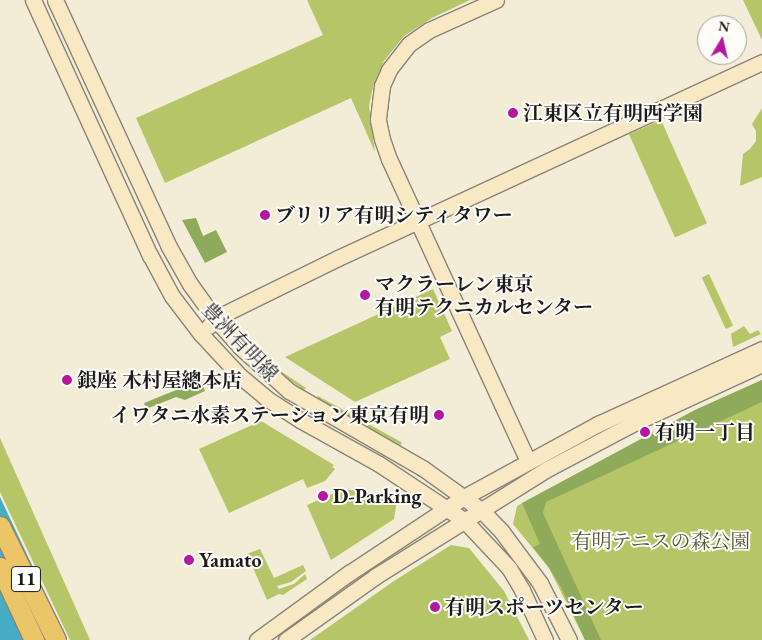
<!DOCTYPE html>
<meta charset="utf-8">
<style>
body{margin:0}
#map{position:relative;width:762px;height:640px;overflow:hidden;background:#f3ecd6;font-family:"EB Garamond","Noto Serif JP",serif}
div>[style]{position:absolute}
.green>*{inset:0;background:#b5c568;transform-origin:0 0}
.forest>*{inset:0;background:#90aa5c}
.water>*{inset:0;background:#46adc5}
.roads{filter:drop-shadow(1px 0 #888479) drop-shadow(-1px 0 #888479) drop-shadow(0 1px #888479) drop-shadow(0 -1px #888479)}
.secondary>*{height:15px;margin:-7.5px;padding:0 7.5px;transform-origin:7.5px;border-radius:7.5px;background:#f8e8c3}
.highway>*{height:19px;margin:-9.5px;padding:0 9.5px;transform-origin:9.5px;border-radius:9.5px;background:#edc569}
.dots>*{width:14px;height:14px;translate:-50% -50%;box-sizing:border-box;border:2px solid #fdfcf7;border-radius:50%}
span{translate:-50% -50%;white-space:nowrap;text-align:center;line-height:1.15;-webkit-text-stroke:4px #fdfcf7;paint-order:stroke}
.shield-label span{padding:1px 4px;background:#fdfcf7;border:1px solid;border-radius:4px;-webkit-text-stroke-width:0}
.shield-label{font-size:19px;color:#1c1c1c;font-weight:700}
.poi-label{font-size:20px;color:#1c1c1c;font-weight:700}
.left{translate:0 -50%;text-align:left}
.right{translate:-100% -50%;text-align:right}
.street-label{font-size:20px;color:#1c1c1c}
.park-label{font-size:20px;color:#525737}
.north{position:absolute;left:697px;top:15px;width:50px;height:50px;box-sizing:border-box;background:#fdfcf7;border:1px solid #a3a29f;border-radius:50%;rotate:9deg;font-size:14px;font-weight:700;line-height:20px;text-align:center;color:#1c1c1c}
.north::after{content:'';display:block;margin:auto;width:18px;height:22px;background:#b5179e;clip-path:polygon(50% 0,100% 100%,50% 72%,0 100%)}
</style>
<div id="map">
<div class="green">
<div style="clip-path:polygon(307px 0,470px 0,432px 18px,404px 36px,384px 61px,373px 87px,369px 106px,375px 152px,351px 98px,165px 183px,136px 118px,323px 35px)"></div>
<div style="clip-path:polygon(743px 0,762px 0,762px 40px)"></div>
<div style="clip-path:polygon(762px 108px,762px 177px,740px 186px,743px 154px,750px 149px,756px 141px,756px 131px,752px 124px)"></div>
<div style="left:661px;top:120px;width:113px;height:35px;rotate:66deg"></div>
<div style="left:709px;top:274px;width:57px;height:8px;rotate:65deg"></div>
<div style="clip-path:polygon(433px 289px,452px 331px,440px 337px,450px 359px,355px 402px,285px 357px)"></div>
<div style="clip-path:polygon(744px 326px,750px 334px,758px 330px,761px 334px,733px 347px,731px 334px)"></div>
<div style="clip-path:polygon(245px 341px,276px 368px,306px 388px,304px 390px,275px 370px,244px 342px)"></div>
<div style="clip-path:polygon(762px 380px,762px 640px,585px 640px,549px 568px,513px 524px,517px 506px,695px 410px)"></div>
<div style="left:318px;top:396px;width:96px;height:3px;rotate:29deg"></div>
<div style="clip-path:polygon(261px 421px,334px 465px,332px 467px,335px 469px,325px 481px,307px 488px,303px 479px,229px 513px,199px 449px)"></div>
<div style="clip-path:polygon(0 438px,90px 640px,70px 640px,0 492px)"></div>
<div style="clip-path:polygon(351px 490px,364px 491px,397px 500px,394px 519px,331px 560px,307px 505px,337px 492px)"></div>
<div style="clip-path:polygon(451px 545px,469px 548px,504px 591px,529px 640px,310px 640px,394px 581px)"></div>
<div style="clip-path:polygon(260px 549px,274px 578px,303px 565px,306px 571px,291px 582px,277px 586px,279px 589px,294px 584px,305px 574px,307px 579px,283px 595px,279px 594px,267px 600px,247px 554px)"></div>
</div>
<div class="forest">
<div style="clip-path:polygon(196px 218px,203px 236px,216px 230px,227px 252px,205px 263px,182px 220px)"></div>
<div style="clip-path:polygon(201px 380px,205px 391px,185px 400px,176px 397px,146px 409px,144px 403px)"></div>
<div style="clip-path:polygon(762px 380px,762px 402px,546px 502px,543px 513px,601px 640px,585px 640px,561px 587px,549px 568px,533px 547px,540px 544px,522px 503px,695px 410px)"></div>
</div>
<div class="water">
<div style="clip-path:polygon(0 497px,67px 640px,0 640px)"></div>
</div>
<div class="roads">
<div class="secondary">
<div style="left:33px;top:0;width:281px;rotate:65.4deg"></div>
<div style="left:150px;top:255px;width:47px;rotate:61.8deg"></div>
<div style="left:172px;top:296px;width:48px;rotate:52.7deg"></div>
<div style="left:201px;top:334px;width:57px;rotate:47.1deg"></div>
<div style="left:240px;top:376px;width:34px;rotate:40deg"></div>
<div style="left:266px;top:398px;width:40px;rotate:32.9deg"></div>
<div style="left:300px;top:420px;width:90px;rotate:29.1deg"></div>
<div style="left:379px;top:464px;width:102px;rotate:33.4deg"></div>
<div style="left:464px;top:520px;width:66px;rotate:46.8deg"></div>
<div style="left:509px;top:568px;width:26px;rotate:59deg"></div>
<div style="left:522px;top:590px;width:55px;rotate:65.3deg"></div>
<div style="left:55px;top:0;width:270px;rotate:65.2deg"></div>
<div style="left:168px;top:245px;width:45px;rotate:60.6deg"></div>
<div style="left:190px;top:284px;width:44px;rotate:54.2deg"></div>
<div style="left:216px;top:320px;width:36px;rotate:48deg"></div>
<div style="left:240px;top:347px;width:66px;rotate:41.9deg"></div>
<div style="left:289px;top:391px;width:156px;rotate:30deg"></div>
<div style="left:424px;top:469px;width:70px;rotate:35.7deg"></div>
<div style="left:481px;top:510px;width:30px;rotate:46deg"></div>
<div style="left:502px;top:532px;width:64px;rotate:53.3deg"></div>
<div style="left:540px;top:583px;width:64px;rotate:63deg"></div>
<div style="left:496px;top:0;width:73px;rotate:155.9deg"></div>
<div style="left:429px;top:30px;width:24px;rotate:145deg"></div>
<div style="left:409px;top:44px;width:33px;rotate:128deg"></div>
<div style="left:389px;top:70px;width:17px;rotate:114deg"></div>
<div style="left:382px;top:86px;width:34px;rotate:97deg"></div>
<div style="left:378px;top:120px;width:19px;rotate:78deg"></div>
<div style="left:382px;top:139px;width:21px;rotate:71deg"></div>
<div style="left:389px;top:159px;width:332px;rotate:65.3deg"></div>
<div style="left:209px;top:326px;width:19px;rotate:-39deg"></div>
<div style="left:224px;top:314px;width:127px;rotate:-26.2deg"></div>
<div style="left:338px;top:258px;width:467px;rotate:-24.8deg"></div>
<div style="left:257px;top:640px;width:114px;rotate:-36.1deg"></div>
<div style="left:349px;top:573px;width:138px;rotate:-33.5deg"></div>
<div style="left:464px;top:497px;width:153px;rotate:-28.6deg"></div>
<div style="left:598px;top:424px;width:180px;rotate:-24.6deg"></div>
<div style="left:286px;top:640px;width:110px;rotate:-35.4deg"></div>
<div style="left:376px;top:576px;width:202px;rotate:-32deg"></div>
<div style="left:547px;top:469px;width:94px;rotate:-27.9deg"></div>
<div style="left:630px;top:425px;width:145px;rotate:-24.8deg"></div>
</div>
<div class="highway">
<div style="left:0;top:526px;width:127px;rotate:63.8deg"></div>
<div style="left:0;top:567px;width:81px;rotate:65deg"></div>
</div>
</div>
<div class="dots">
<div style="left:513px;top:113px;background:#b5179e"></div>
<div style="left:265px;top:215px;background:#b5179e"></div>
<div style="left:365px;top:295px;background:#b5179e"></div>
<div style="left:67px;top:380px;background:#b5179e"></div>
<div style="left:439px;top:415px;background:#b5179e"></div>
<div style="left:645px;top:432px;background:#b5179e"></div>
<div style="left:323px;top:496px;background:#b5179e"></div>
<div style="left:189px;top:560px;background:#b5179e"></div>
<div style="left:435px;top:607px;background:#b5179e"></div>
</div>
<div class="shield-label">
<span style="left:26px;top:579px">11</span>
</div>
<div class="poi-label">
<span class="left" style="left:523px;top:113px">江東区立有明西学園</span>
<span class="left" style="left:275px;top:215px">ブリリア有明シティタワー</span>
<span class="left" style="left:375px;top:296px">マクラーレン東京<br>有明テクニカルセンター</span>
<span class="left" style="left:77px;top:380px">銀座 木村屋總本店</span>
<span class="right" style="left:429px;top:415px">イワタニ水素ステーション東京有明</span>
<span class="left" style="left:655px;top:432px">有明一丁目</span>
<span class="left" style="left:333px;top:496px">D-Parking</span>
<span class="left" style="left:199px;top:560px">Yamato</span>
<span class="left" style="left:445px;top:607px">有明スポーツセンター</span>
</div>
<div class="street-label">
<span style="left:240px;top:342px;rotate:46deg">豊洲有明線</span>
</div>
<div class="park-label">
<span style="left:661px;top:541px">有明テニスの森公園</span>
</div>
<div class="north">N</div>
</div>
